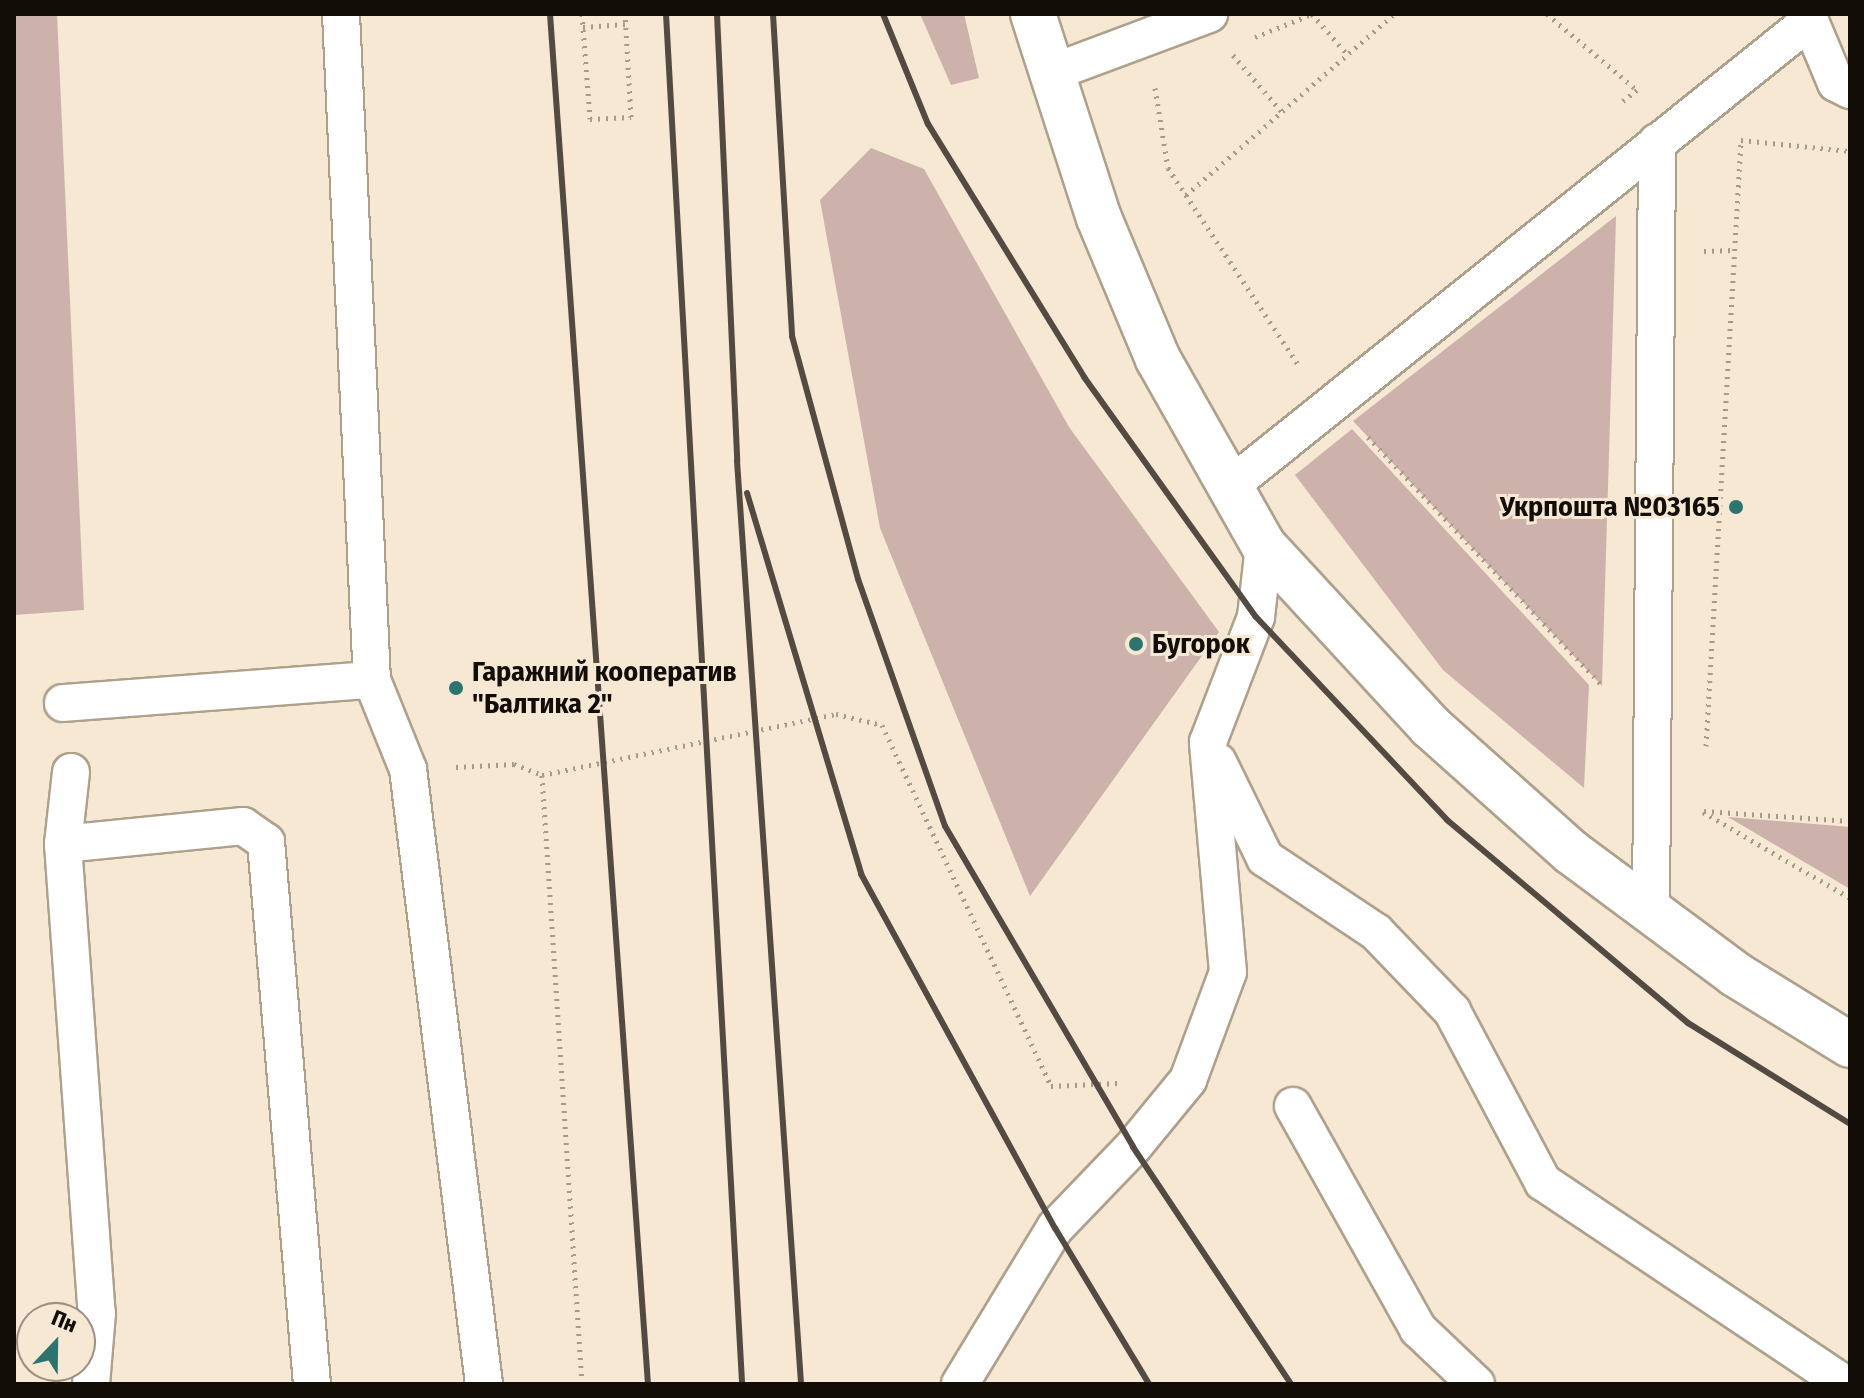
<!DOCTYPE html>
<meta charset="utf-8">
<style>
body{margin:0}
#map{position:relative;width:1864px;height:1398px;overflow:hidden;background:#f6e8d3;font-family:"Fira Sans Condensed",sans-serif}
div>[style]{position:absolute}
.green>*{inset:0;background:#ccb2ab}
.path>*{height:5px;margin-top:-2.5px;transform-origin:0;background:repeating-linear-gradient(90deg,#a69b8b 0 2px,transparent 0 8px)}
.roads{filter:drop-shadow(2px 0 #ada18c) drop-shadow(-2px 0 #ada18c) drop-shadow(0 2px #ada18c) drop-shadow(0 -2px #ada18c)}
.lane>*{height:36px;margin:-18px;padding:0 18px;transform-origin:18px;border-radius:18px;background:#fff}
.street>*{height:44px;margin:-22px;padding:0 22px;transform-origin:22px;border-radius:22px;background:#fff}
.rail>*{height:6px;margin:-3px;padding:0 3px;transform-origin:3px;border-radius:3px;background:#534b41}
.dots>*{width:22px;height:22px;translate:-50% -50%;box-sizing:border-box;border:4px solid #f6e8d3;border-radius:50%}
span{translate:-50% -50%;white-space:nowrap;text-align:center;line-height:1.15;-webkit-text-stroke:6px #f6e8d3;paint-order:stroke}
.poi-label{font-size:28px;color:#120d07;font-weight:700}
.right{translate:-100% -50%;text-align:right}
.left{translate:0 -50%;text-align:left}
.frame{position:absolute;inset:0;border:16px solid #120d07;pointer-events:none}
.north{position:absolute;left:16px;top:1302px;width:80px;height:80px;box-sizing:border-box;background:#f6e8d3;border:2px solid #9b9081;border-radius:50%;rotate:22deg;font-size:22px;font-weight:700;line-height:32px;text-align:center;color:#120d07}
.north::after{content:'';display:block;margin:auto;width:28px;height:36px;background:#2b7470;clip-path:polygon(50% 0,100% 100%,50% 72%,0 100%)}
</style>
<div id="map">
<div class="green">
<div style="clip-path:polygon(14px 14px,57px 14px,84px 610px,14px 615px)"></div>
<div style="clip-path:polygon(920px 14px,964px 14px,979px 78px,951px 85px)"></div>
<div style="clip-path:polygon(871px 148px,924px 169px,1069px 427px,1219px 632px,1030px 896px,880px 528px,820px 200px)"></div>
<div style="clip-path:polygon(1616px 216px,1615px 253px,1602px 686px,1353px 421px)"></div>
<div style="clip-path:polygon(1352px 429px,1589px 685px,1584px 788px,1443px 670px,1295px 475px)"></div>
<div style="clip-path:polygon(1728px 817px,1850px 827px,1850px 889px)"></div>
</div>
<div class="path">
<div style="left:582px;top:14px;width:105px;rotate:85.6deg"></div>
<div style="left:590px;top:119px;width:41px;rotate:-2.8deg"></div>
<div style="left:631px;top:117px;width:103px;rotate:-93.3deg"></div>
<div style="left:1312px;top:14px;width:53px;rotate:48.8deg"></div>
<div style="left:1547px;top:14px;width:118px;rotate:40.2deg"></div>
<div style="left:1637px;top:90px;width:18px;rotate:142deg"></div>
<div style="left:583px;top:27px;width:42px;rotate:-4.1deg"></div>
<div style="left:1255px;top:37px;width:61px;rotate:-22deg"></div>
<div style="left:1233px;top:55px;width:75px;rotate:49.3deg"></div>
<div style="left:1155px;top:88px;width:81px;rotate:80.8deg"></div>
<div style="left:1168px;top:168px;width:237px;rotate:56.5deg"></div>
<div style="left:1186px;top:195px;width:276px;rotate:-41deg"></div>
<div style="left:1704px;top:251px;width:31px;rotate:-2deg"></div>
<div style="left:1368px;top:437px;width:342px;rotate:46.7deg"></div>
<div style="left:1706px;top:746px;width:607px;rotate:-86.69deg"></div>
<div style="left:1741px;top:140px;width:110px;rotate:5.8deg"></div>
<div style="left:456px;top:767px;width:58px;rotate:-3deg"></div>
<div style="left:514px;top:764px;width:30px;rotate:21deg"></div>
<div style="left:542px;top:775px;width:610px;rotate:86.24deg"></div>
<div style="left:542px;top:775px;width:300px;rotate:-11.7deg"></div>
<div style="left:836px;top:714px;width:47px;rotate:13.4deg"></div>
<div style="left:882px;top:725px;width:399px;rotate:64.9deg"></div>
<div style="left:1051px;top:1086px;width:68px;rotate:-2.5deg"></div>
<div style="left:1704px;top:811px;width:146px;rotate:3.9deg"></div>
<div style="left:1703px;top:812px;width:170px;rotate:30.3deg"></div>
</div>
<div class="roads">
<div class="lane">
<div style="left:341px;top:14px;width:667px;rotate:87.34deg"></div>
<div style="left:372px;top:680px;width:96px;rotate:68deg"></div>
<div style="left:408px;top:769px;width:620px;rotate:82.96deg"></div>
<div style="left:1807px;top:14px;width:75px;rotate:67.2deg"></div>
<div style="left:1836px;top:83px;width:16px;rotate:27deg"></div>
<div style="left:1051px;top:73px;width:169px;rotate:-20.5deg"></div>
<div style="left:1230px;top:486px;width:740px;rotate:-38.74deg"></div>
<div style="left:63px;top:703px;width:310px;rotate:-4.3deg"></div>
<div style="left:1218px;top:762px;width:107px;rotate:63.9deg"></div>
<div style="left:1265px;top:858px;width:133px;rotate:33.7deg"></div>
<div style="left:1376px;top:932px;width:110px;rotate:46.1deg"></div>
<div style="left:1452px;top:1011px;width:194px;rotate:62deg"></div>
<div style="left:1543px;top:1182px;width:363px;rotate:33.8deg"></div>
<div style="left:71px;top:772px;width:72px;rotate:96.3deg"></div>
<div style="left:63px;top:844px;width:470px;rotate:85.9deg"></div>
<div style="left:97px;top:1313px;width:71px;rotate:94.8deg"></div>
<div style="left:63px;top:844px;width:181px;rotate:-5.7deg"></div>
<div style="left:243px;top:826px;width:28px;rotate:35deg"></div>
<div style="left:266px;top:842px;width:544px;rotate:85.15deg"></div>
<div style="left:1651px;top:912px;width:770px;rotate:-89.55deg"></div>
<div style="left:1293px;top:1106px;width:256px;rotate:60.7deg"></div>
<div style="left:1418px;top:1329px;width:80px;rotate:43.5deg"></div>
<div style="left:960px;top:1384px;width:183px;rotate:-58.7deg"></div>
<div style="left:1055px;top:1228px;width:112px;rotate:-46.1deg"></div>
<div style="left:1133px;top:1147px;width:87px;rotate:-50.6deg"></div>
<div style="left:1188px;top:1080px;width:115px;rotate:-69.7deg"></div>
<div style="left:1228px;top:972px;width:231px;rotate:-95deg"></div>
<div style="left:1208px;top:742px;width:134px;rotate:-69deg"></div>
<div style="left:1256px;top:617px;width:71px;rotate:-83.6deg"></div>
</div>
<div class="street">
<div style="left:1033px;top:14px;width:214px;rotate:72.1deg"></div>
<div style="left:1099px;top:218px;width:153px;rotate:67.3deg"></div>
<div style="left:1158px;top:359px;width:215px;rotate:60.5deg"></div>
<div style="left:1264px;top:546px;width:245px;rotate:47.3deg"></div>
<div style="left:1430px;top:726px;width:189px;rotate:41.8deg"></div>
<div style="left:1571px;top:852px;width:204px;rotate:36.6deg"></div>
<div style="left:1735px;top:974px;width:135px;rotate:31.7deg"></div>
</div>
</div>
<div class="rail">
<div style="left:550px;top:14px;width:1374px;rotate:85.91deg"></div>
<div style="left:666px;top:14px;width:1372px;rotate:86.82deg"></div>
<div style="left:717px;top:14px;width:447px;rotate:87.4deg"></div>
<div style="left:737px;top:461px;width:925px;rotate:86.03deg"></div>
<div style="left:773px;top:14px;width:323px;rotate:86.6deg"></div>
<div style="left:792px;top:336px;width:252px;rotate:74.8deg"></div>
<div style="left:858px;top:579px;width:262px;rotate:70.6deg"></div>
<div style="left:945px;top:826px;width:372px;rotate:59.6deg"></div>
<div style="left:1133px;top:1147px;width:285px;rotate:56.3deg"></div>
<div style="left:883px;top:14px;width:119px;rotate:67.8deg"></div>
<div style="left:928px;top:124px;width:297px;rotate:58.3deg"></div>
<div style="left:1084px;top:377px;width:295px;rotate:54.4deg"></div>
<div style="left:1256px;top:617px;width:279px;rotate:46.7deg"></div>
<div style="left:1447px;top:820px;width:315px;rotate:40.1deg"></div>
<div style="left:1688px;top:1023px;width:191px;rotate:31.9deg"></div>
<div style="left:747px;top:493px;width:398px;rotate:73.3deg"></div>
<div style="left:861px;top:874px;width:404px;rotate:61.3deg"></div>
<div style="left:1055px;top:1228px;width:182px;rotate:58.9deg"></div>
</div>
<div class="dots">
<div style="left:1736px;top:507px;background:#2b7470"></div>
<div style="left:1136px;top:644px;background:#2b7470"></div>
<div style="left:456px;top:688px;background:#2b7470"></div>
</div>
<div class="poi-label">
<span class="right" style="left:1720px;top:507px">Укрпошта №03165</span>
<span class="left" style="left:1152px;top:644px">Бугорок</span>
<span class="left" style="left:472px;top:688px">Гаражний кооператив<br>"Балтика 2"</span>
</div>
<div class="frame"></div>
<div class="north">Пн</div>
</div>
